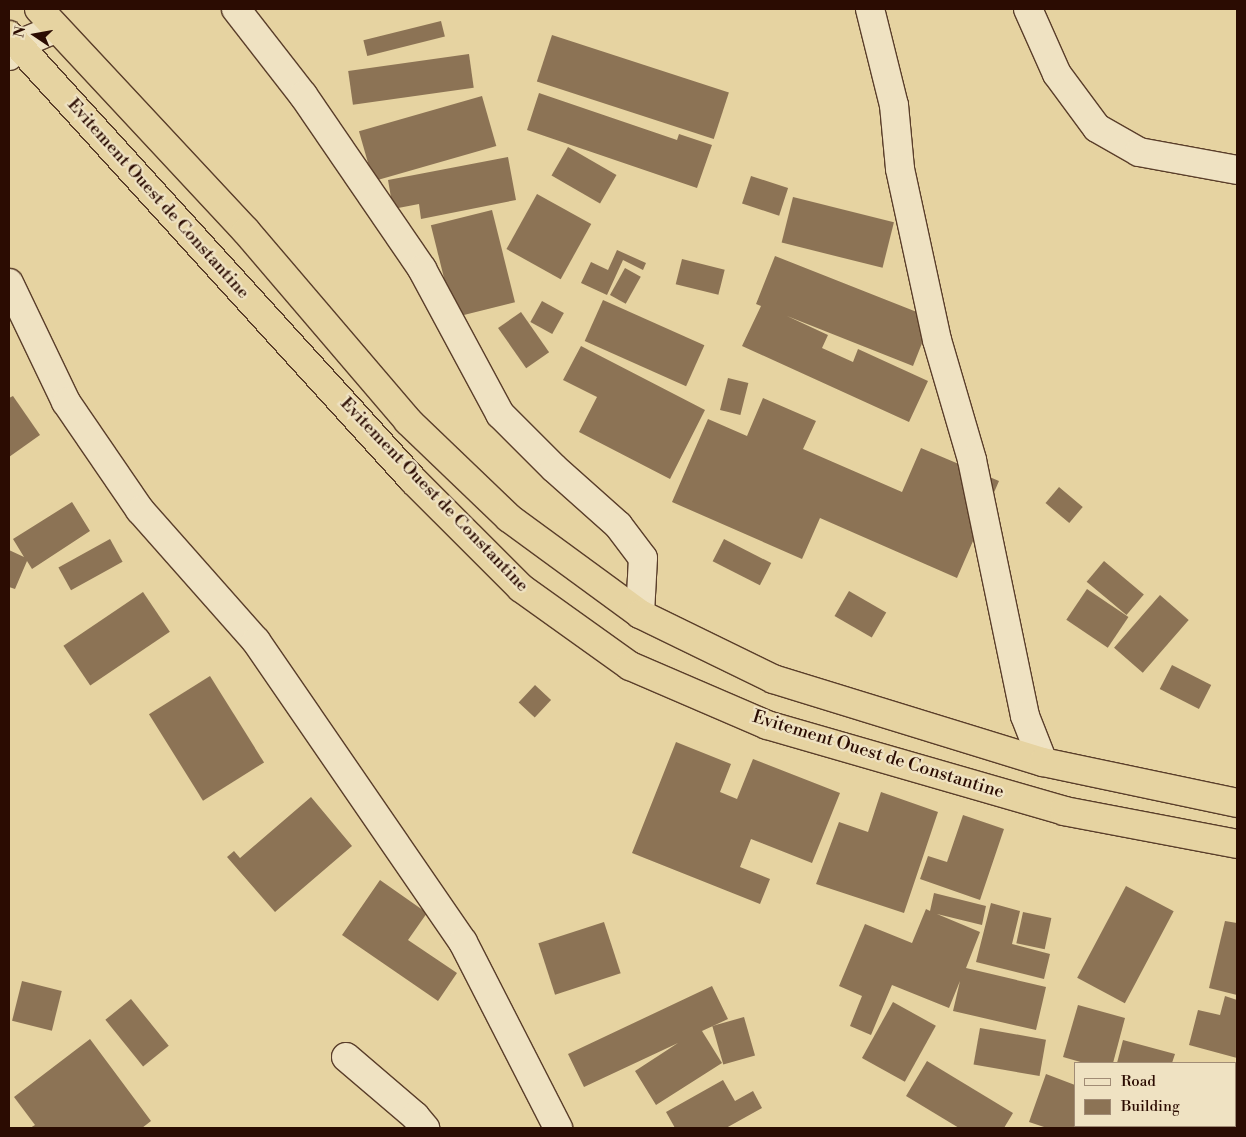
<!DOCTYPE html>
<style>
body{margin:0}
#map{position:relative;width:1246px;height:1137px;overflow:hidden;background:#e6d3a1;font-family:"Libre Bodoni",serif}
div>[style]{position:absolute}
.building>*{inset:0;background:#8c7355;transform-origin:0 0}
.roads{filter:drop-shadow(1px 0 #5a3e2a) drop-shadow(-1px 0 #5a3e2a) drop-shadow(0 1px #5a3e2a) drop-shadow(0 -1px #5a3e2a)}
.minor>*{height:28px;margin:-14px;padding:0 14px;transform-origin:14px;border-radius:14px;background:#efe2c2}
.highway>*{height:28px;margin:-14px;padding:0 14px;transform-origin:14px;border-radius:14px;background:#e6d3a1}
span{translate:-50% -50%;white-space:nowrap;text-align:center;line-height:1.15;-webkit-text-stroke:4.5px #efe2c2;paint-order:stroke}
.street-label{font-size:18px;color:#2b0c02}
.frame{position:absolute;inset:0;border:10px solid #2b0c02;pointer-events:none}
.legend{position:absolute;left:1074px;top:1062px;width:162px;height:65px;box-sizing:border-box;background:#efe2c2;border:1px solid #a18c75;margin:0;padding:6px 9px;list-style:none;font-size:15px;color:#2b0c02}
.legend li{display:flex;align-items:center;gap:10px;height:25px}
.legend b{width:25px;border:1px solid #a18c75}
.north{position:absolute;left:10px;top:10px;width:50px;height:50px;-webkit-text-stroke:4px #efe2c2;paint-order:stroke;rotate:282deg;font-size:14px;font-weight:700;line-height:20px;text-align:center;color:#2b0c02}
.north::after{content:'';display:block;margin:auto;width:18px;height:22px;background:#2b0c02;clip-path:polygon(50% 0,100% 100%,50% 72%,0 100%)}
</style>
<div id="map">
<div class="building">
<div style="left:441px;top:21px;width:16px;height:80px;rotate:76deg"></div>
<div style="left:552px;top:35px;width:186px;height:49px;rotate:18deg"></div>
<div style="left:469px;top:54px;width:34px;height:122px;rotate:82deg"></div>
<div style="clip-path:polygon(539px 93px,677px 140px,679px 134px,712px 145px,697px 188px,527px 130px)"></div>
<div style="left:482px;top:96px;width:52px;height:128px;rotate:74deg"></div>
<div style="left:568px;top:147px;width:56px;height:33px;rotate:30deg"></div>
<div style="clip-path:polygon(508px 157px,516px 200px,421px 219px,419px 204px,393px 209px,388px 180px)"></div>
<div style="left:751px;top:176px;width:39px;height:29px;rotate:18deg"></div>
<div style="left:537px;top:194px;width:62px;height:63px;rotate:29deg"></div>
<div style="left:793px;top:197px;width:104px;height:47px;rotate:14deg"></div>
<div style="left:492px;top:210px;width:95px;height:63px;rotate:76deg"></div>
<div style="clip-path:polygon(617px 250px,646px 263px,643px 270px,623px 260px,607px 295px,581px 283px,591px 262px,608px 270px)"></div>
<div style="clip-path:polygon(775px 256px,932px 318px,913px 366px,787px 316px,828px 335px,822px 348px,853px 362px,858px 349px,928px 381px,909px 422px,742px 346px,761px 306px,756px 304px)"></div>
<div style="left:682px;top:259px;width:44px;height:26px;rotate:14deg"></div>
<div style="left:625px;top:268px;width:18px;height:31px;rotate:29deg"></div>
<div style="left:603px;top:300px;width:111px;height:45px;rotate:24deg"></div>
<div style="left:542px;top:301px;width:25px;height:24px;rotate:29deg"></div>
<div style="left:521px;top:312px;width:49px;height:28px;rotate:55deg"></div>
<div style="clip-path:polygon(581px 346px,705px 410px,670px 479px,579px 432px,597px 397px,563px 380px)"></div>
<div style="left:728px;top:378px;width:21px;height:33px;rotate:14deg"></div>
<div style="clip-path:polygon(13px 396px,40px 435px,9px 457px,9px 398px)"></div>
<div style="clip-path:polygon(763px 398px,816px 421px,803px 449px,902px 492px,921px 448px,999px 481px,957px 578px,820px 518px,802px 559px,672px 502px,708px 419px,747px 436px)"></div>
<div style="left:1059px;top:487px;width:31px;height:21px;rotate:40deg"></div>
<div style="clip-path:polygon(72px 502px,90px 531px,32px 569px,27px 561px,15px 589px,9px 587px,9px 550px,24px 557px,13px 539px)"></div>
<div style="left:110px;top:539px;width:26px;height:59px;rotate:61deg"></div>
<div style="left:724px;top:539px;width:53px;height:25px;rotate:27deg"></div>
<div style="left:1104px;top:561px;width:52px;height:27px;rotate:40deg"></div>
<div style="left:1087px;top:589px;width:50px;height:37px;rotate:34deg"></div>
<div style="left:849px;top:591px;width:43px;height:29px;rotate:30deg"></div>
<div style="left:143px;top:592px;width:48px;height:96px;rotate:56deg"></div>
<div style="left:1160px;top:595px;width:38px;height:70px;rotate:41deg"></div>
<div style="left:1172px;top:665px;width:44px;height:27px;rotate:27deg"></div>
<div style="left:210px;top:676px;width:102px;height:72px;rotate:58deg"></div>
<div style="left:535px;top:685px;width:22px;height:24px;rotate:43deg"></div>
<div style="clip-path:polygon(676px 742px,731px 764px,720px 792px,737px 799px,753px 759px,840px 793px,812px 863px,751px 839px,740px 867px,770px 879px,760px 904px,632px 853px)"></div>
<div style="clip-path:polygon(881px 792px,938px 812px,904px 913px,816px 884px,839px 822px,868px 832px)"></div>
<div style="clip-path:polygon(311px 797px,352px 846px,275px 912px,227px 857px,234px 851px,240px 858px)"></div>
<div style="clip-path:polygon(963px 815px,1004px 829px,980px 900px,920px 879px,928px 856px,947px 862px)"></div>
<div style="clip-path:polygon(380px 880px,427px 913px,408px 940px,457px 973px,438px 1001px,342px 935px)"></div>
<div style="left:1126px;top:886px;width:54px;height:104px;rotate:28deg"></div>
<div style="clip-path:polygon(934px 893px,986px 906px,982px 925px,937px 914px,980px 932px,966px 968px,1046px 987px,1036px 1030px,953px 1011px,960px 981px,949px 1008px,892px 985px,871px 1035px,850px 1026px,862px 996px,839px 986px,865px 924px,912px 943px,926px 909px,930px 911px)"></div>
<div style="clip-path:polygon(991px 903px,1020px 911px,1012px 944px,1050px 954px,1044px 979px,976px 962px)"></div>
<div style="left:1023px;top:912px;width:29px;height:32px;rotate:12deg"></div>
<div style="clip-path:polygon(1225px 921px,1237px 923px,1237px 995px,1209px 988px)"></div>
<div style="left:604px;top:922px;width:54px;height:69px;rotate:72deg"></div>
<div style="left:22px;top:981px;width:41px;height:41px;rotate:14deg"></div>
<div style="clip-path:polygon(712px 986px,728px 1019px,702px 1031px,722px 1063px,656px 1105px,635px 1071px,678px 1043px,584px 1087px,568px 1054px)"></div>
<div style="clip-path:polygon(1225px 996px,1237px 1000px,1237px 1058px,1189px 1045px,1198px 1010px,1220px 1015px)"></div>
<div style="left:131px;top:999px;width:60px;height:33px;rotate:51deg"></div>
<div style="left:893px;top:1002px;width:49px;height:64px;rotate:29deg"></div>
<div style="clip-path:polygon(1078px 1005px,1125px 1018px,1113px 1063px,1084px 1063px,1063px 1057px)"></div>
<div style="left:744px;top:1017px;width:40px;height:33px;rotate:74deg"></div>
<div style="left:980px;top:1028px;width:67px;height:37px;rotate:10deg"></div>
<div style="clip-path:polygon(90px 1039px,151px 1121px,142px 1128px,30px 1128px,35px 1125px,14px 1097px)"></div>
<div style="clip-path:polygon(1123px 1040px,1175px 1054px,1172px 1063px,1117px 1063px)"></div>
<div style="clip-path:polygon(927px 1061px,1013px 1113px,1004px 1128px,959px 1128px,906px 1096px)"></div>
<div style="clip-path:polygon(1046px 1074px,1075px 1085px,1075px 1126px,1088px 1126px,1087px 1128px,1047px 1128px,1029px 1122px)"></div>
<div style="clip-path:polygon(723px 1080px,735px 1101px,753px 1091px,762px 1108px,726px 1128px,675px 1128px,666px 1112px)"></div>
<div style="clip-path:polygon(1237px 1100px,1237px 1126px,1235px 1126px)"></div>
<div style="clip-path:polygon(1122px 1126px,1138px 1126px,1143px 1128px,1121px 1128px)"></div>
<div style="clip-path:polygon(1176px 1126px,1192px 1126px,1200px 1128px,1176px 1128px)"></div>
</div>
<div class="roads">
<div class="minor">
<div style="left:236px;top:9px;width:109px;rotate:52.1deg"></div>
<div style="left:303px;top:95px;width:211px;rotate:55.6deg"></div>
<div style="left:422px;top:269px;width:165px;rotate:61.7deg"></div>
<div style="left:500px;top:414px;width:76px;rotate:45deg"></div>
<div style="left:554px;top:468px;width:86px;rotate:41.7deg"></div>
<div style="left:618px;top:525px;width:41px;rotate:52.9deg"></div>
<div style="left:643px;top:558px;width:56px;rotate:93.1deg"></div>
<div style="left:870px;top:9px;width:99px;rotate:76deg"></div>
<div style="left:894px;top:105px;width:64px;rotate:84.6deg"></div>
<div style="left:900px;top:169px;width:175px;rotate:77.8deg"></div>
<div style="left:937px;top:340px;width:125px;rotate:73.7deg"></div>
<div style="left:972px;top:460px;width:261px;rotate:78.3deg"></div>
<div style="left:1025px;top:716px;width:49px;rotate:68.6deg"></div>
<div style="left:1028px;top:9px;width:71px;rotate:66deg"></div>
<div style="left:1057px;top:74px;width:67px;rotate:53.5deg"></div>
<div style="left:1097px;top:128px;width:48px;rotate:29.7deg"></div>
<div style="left:1139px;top:152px;width:100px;rotate:10.4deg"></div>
<div style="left:9px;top:56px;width:14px;rotate:-54deg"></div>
<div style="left:17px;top:45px;width:41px;rotate:-22.8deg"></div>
<div style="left:9px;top:283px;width:132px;rotate:64.4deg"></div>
<div style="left:66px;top:402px;width:131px;rotate:55.6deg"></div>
<div style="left:140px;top:510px;width:175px;rotate:48.5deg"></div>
<div style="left:256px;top:641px;width:365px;rotate:55.5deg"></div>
<div style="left:463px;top:942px;width:209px;rotate:62.9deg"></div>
<div style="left:346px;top:1057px;width:91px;rotate:40.5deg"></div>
<div style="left:415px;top:1116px;width:16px;rotate:50deg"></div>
</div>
<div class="highway">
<div style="left:39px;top:9px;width:304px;rotate:47deg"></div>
<div style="left:246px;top:231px;width:250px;rotate:49.5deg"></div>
<div style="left:408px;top:421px;width:140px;rotate:43.8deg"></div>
<div style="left:509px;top:518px;width:162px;rotate:36.2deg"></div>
<div style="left:640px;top:614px;width:148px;rotate:26deg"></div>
<div style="left:773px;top:679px;width:282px;rotate:17.1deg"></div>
<div style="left:1043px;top:762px;width:198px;rotate:11.9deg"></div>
<div style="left:9px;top:35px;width:602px;rotate:47.76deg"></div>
<div style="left:414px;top:481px;width:151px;rotate:45deg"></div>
<div style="left:521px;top:588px;width:134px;rotate:35.6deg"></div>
<div style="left:630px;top:666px;width:149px;rotate:23.3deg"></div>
<div style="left:767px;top:725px;width:309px;rotate:16.1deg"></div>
<div style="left:1064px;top:811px;width:176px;rotate:10.8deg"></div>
</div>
</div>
<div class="street-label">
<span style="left:158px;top:199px;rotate:48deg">Evitement Ouest de Constantine</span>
<span style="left:434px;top:495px;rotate:46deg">Evitement Ouest de Constantine</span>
<span style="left:878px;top:755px;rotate:17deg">Evitement Ouest de Constantine</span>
</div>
<div class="frame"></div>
<ul class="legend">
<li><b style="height:6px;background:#efe2c2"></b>Road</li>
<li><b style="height:14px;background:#8c7355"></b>Building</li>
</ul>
<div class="north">N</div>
</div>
